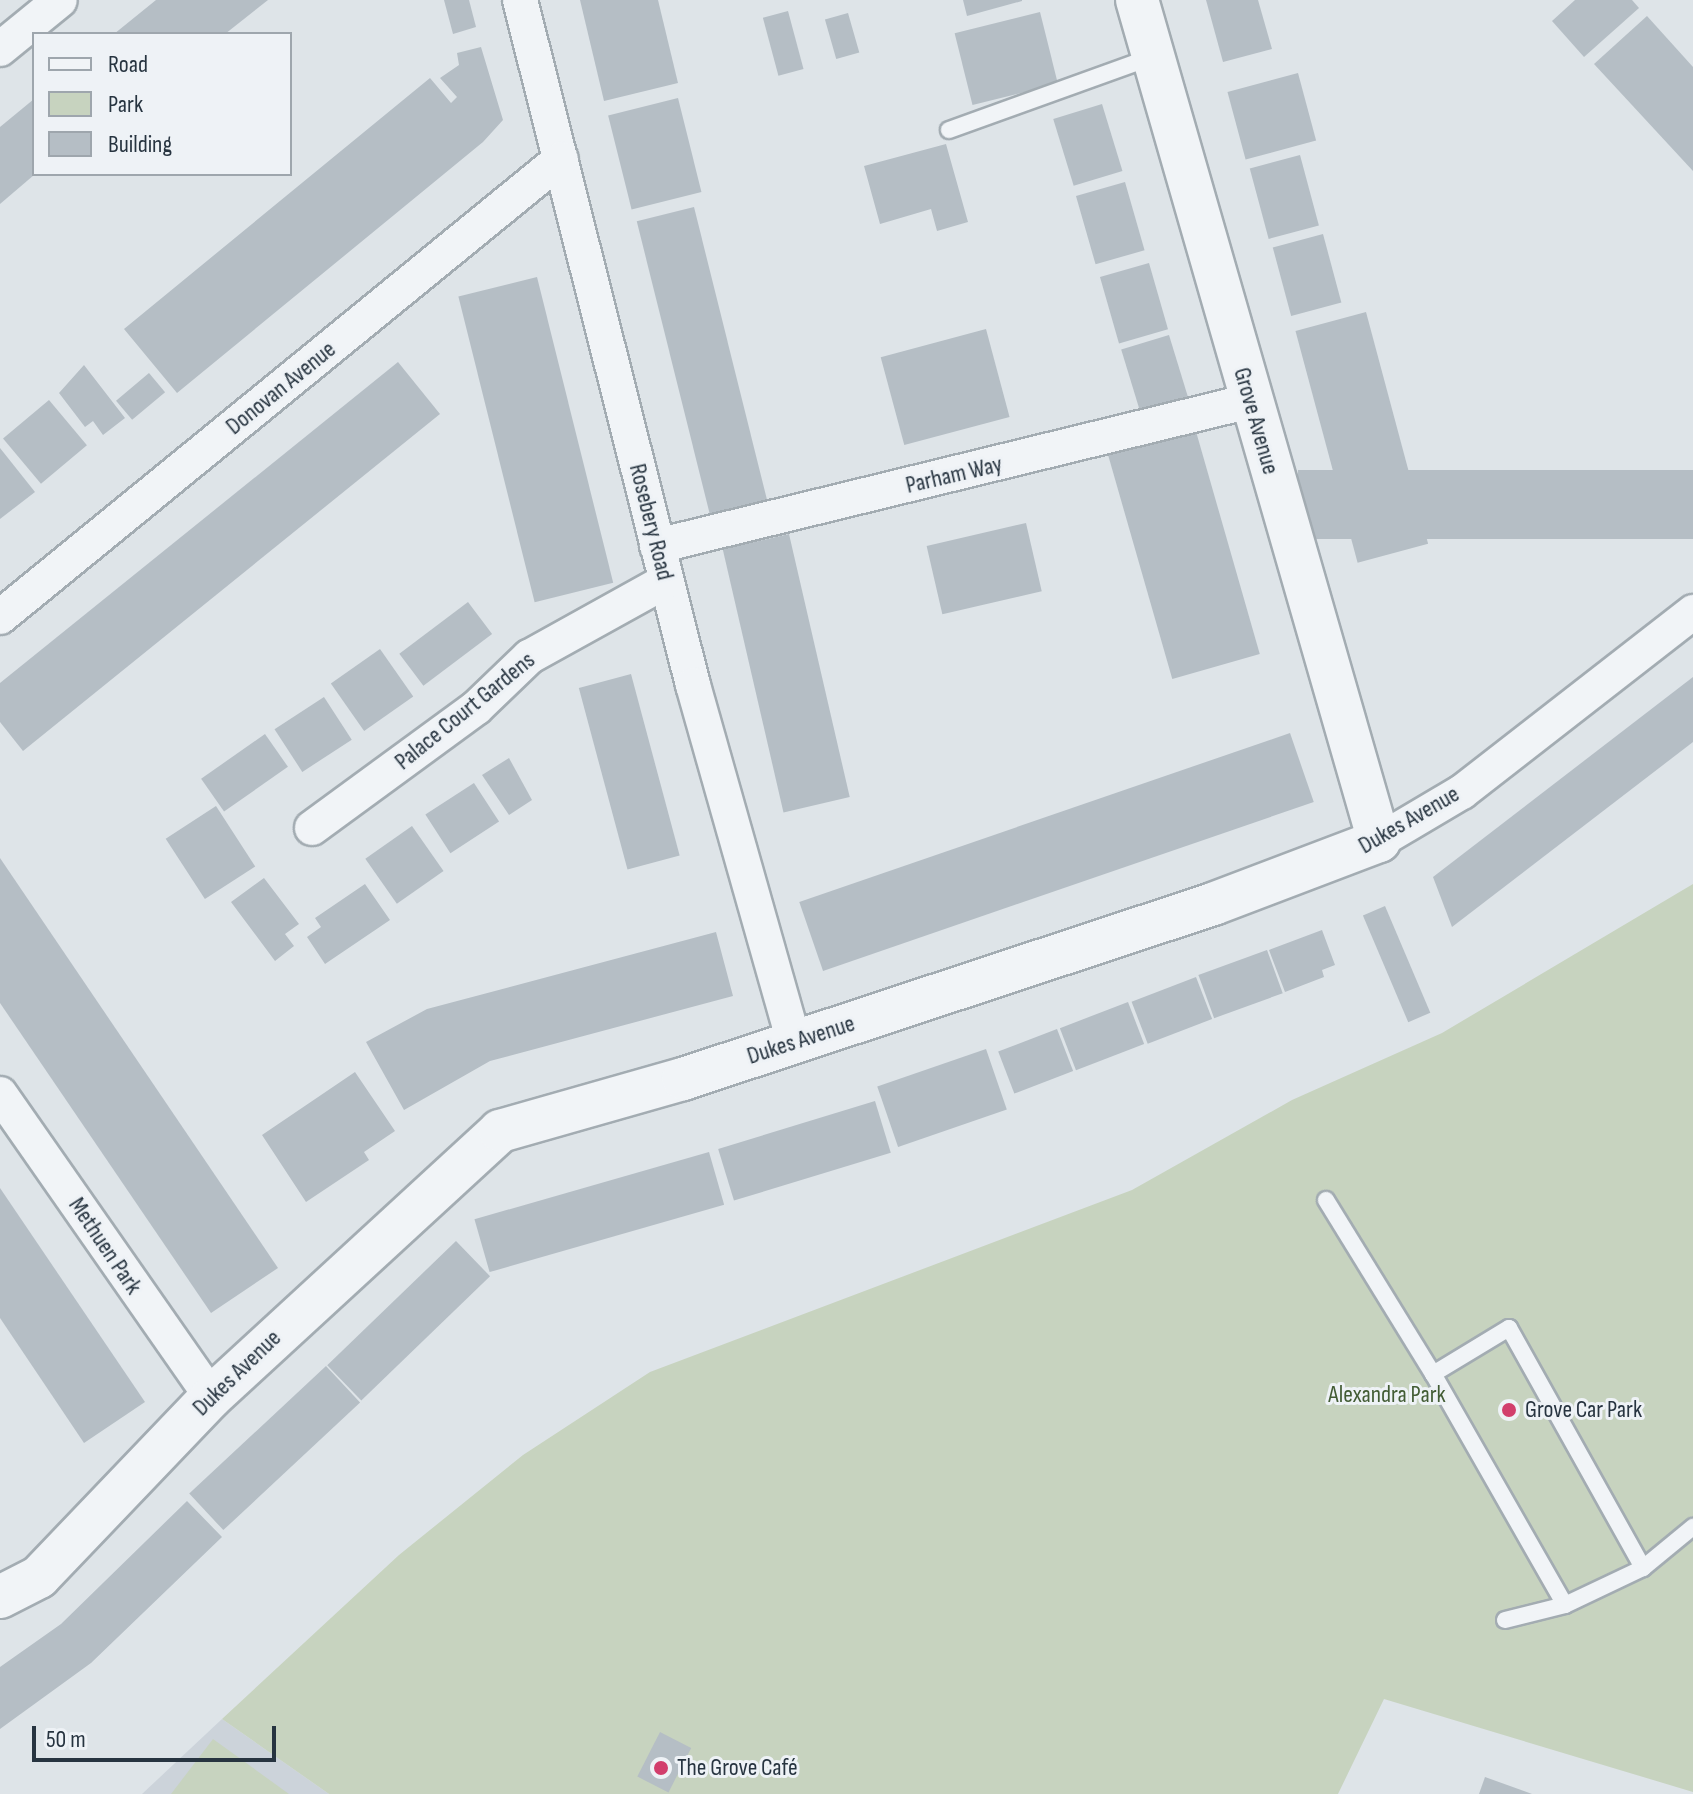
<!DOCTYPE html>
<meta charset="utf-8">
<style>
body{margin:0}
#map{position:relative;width:1693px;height:1794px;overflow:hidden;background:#dee4e8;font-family:"Sofia Sans Condensed",sans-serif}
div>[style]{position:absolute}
.built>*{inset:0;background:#ccd3da}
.green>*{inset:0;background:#c7d3bf}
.building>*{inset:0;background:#b5bec5;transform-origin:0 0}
.roads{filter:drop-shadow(2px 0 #a3acb2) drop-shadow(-2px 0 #a3acb2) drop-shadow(0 2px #a3acb2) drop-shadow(0 -2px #a3acb2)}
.service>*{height:16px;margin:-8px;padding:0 8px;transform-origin:8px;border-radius:8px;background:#f1f4f7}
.minor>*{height:34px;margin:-17px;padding:0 17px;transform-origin:17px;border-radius:17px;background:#f1f4f7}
.tertiary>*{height:42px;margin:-21px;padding:0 21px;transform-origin:21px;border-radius:21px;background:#f1f4f7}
.dots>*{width:22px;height:22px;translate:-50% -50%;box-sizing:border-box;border:4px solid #eef2f6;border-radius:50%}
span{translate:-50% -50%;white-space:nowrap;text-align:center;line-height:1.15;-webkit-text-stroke:6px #eef2f6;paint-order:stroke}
.street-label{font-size:24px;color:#273440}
.park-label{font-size:24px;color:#425c34}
.poi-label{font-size:24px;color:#273440}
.left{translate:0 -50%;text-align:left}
.legend{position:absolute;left:32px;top:32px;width:260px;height:144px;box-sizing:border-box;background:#eef2f6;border:2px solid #9ea6ad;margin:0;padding:10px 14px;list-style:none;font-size:24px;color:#273440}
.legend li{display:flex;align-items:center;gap:16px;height:40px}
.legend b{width:40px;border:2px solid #9ea6ad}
.scale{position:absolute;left:32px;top:1726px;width:244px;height:36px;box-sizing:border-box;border:4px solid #273440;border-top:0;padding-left:10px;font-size:24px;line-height:28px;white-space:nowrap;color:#273440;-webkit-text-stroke:6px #eef2f6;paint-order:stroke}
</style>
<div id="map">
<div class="built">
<div style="clip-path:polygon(222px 1719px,329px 1794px,142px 1794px)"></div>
</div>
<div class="green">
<div style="clip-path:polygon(1693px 884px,1693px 1792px,1384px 1699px,1338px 1794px,329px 1794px,222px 1719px,399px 1555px,523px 1455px,650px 1372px,1132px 1190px,1292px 1100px,1442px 1033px)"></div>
<div style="clip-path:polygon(213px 1739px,289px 1794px,171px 1794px)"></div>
</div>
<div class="building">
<div style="clip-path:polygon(156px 0,268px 0,225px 34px,114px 34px)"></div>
<div style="clip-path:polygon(444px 0,469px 0,476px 27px,453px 34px)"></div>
<div style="clip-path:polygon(580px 0,658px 0,678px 83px,604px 101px)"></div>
<div style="clip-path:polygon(963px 0,1022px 0,1022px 1px,967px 16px)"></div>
<div style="clip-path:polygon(1206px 0,1258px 0,1272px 49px,1223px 62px)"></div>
<div style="clip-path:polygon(1575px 0,1632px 0,1639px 8px,1584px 57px,1552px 21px)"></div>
<div style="left:788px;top:11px;width:60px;height:26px;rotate:75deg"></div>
<div style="left:1040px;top:12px;width:74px;height:88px;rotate:76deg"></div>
<div style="left:848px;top:13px;width:41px;height:24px;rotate:74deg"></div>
<div style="clip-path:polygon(1647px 16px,1693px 67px,1693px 171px,1594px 64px)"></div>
<div style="clip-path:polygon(481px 47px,503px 120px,483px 142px,177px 393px,124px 329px,430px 78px,451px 103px,457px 97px,440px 78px,459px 65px,457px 53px)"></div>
<div style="left:1298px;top:73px;width:70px;height:73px;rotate:75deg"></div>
<div style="left:678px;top:98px;width:97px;height:72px;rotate:76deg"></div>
<div style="clip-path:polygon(34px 99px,34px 175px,0 204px,0 127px)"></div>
<div style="left:1102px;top:104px;width:70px;height:51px;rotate:73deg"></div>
<div style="clip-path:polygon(946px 144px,968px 222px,937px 231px,931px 209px,880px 224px,864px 166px)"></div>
<div style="left:1300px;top:155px;width:73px;height:52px;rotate:75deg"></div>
<div style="left:1125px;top:182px;width:71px;height:51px;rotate:74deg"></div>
<div style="left:694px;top:207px;width:313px;height:59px;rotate:76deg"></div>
<div style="left:1323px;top:234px;width:71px;height:52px;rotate:75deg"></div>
<div style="left:1149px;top:263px;width:69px;height:51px;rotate:74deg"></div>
<div style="left:537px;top:277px;width:315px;height:81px;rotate:76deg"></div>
<div style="left:1366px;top:312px;width:240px;height:73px;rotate:75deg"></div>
<div style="left:986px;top:329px;width:91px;height:109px;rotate:75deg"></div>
<div style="left:1169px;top:335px;width:73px;height:50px;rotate:73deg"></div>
<div style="clip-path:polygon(398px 362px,440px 414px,23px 751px,0 722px,0 683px)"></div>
<div style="clip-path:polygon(84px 365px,125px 418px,103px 435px,93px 421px,85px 427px,59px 393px)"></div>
<div style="left:149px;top:373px;width:25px;height:43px;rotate:50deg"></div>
<div style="left:49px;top:400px;width:59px;height:60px;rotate:50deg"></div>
<div style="left:1195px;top:428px;width:235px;height:91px;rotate:74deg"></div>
<div style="clip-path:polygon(0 448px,35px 492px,0 519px)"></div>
<div style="left:1693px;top:470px;width:69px;height:395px;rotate:90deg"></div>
<div style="left:1026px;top:523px;width:70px;height:102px;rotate:77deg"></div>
<div style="left:789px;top:534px;width:270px;height:68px;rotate:77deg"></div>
<div style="left:468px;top:602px;width:40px;height:86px;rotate:53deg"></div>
<div style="left:380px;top:649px;width:58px;height:60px;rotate:55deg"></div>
<div style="left:631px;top:674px;width:188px;height:54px;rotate:75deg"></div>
<div style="clip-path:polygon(1693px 677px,1693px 742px,1452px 927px,1433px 877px)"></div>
<div style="left:324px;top:697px;width:51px;height:59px;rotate:57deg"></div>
<div style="left:1290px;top:733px;width:73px;height:519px;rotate:71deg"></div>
<div style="left:265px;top:734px;width:40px;height:78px;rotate:55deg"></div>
<div style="clip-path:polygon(509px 758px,532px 800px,509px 815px,482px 775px)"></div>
<div style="left:474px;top:783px;width:46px;height:58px;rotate:57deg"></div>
<div style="left:216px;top:806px;width:72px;height:60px;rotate:57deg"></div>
<div style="left:412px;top:826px;width:55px;height:57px;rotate:55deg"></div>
<div style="clip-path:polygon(0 858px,278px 1268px,211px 1313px,0 1003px)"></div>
<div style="clip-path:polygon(264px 878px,299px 924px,285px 934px,294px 946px,275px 961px,231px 902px)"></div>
<div style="clip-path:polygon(365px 884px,390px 920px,325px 964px,307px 937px,321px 927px,315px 918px)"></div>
<div style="left:1385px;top:906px;width:116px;height:24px;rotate:67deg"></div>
<div style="clip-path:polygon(1322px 930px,1335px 965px,1322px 970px,1324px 977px,1285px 992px,1269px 950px)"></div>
<div style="clip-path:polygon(716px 932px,733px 996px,490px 1061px,404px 1110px,366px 1042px,427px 1009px)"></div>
<div style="left:1267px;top:950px;width:46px;height:73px;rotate:70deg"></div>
<div style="left:1196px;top:977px;width:45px;height:69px;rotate:69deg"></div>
<div style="left:1128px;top:1002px;width:45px;height:73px;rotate:69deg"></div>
<div style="left:1057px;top:1029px;width:45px;height:63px;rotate:69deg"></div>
<div style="left:986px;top:1049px;width:64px;height:115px;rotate:71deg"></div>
<div style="clip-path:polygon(355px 1072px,395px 1131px,364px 1152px,369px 1160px,306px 1202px,262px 1135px)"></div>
<div style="left:875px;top:1101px;width:54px;height:164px;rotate:73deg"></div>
<div style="left:709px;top:1152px;width:55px;height:244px;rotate:74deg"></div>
<div style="clip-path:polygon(0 1188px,145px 1402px,84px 1443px,0 1318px)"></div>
<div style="left:456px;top:1241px;width:49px;height:179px;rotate:46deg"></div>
<div style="left:326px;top:1366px;width:50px;height:187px;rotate:47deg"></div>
<div style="clip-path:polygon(187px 1501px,222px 1537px,91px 1663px,0 1729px,0 1667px,61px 1624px)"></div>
<div style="left:660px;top:1732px;width:35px;height:50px;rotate:27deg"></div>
<div style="clip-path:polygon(1485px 1777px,1532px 1794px,1479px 1794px)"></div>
</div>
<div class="roads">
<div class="service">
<div style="left:949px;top:130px;width:216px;rotate:-19.8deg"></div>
<div style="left:1326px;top:1200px;width:204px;rotate:58.4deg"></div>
<div style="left:1565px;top:1605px;width:266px;rotate:-119.7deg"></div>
<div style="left:1433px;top:1374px;width:89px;rotate:-31.2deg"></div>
<div style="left:1509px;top:1328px;width:275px;rotate:60.8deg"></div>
<div style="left:1505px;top:1620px;width:62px;rotate:-14deg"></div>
<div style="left:1565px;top:1605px;width:86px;rotate:-25.4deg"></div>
<div style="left:1643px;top:1568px;width:65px;rotate:-39.4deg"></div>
</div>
<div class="minor">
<div style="left:520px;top:0;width:707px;rotate:75.83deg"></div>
<div style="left:693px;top:685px;width:370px;rotate:74.2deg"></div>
<div style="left:0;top:49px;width:77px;rotate:-39.2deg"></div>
<div style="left:657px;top:546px;width:610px;rotate:-13.74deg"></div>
<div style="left:0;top:617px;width:724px;rotate:-39.23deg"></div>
<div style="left:312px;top:828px;width:203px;rotate:-36.2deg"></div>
<div style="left:476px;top:708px;width:74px;rotate:-43.9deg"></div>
<div style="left:529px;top:657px;width:157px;rotate:-29deg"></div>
<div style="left:1379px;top:841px;width:96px;rotate:-30.6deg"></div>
<div style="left:1462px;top:792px;width:293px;rotate:-37.9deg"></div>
<div style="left:0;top:1094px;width:369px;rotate:55.1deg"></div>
</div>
<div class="tertiary">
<div style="left:0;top:1597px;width:44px;rotate:-27.1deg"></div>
<div style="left:39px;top:1577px;width:249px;rotate:-46.3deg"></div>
<div style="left:211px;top:1397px;width:393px;rotate:-42.6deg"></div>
<div style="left:500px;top:1131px;width:190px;rotate:-15.9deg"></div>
<div style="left:683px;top:1079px;width:558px;rotate:-18.27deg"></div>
<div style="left:1213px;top:904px;width:178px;rotate:-20.8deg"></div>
<div style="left:1379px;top:841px;width:875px;rotate:-106.05deg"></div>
</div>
</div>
<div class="dots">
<div style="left:1509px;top:1410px;background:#d23e6c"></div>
<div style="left:661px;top:1768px;background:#d23e6c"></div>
</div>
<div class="street-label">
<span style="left:281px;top:388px;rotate:-39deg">Donovan Avenue</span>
<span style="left:1256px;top:421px;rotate:74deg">Grove Avenue</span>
<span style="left:954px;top:475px;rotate:-13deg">Parham Way</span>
<span style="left:651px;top:522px;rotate:76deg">Rosebery Road</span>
<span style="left:465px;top:711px;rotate:-39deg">Palace Court Gardens</span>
<span style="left:1409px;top:820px;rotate:-30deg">Dukes Avenue</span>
<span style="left:801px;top:1040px;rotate:-18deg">Dukes Avenue</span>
<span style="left:105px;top:1246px;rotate:56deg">Methuen Park</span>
<span style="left:237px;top:1373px;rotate:-44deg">Dukes Avenue</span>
</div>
<div class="park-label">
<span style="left:1387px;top:1395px">Alexandra Park</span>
</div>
<div class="poi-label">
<span class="left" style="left:1525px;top:1410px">Grove Car Park</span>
<span class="left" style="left:677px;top:1768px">The Grove Café</span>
</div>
<ul class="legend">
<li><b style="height:10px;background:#f1f4f7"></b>Road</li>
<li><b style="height:22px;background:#c7d3bf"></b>Park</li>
<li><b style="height:22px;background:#b5bec5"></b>Building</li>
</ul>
<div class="scale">50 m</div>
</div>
